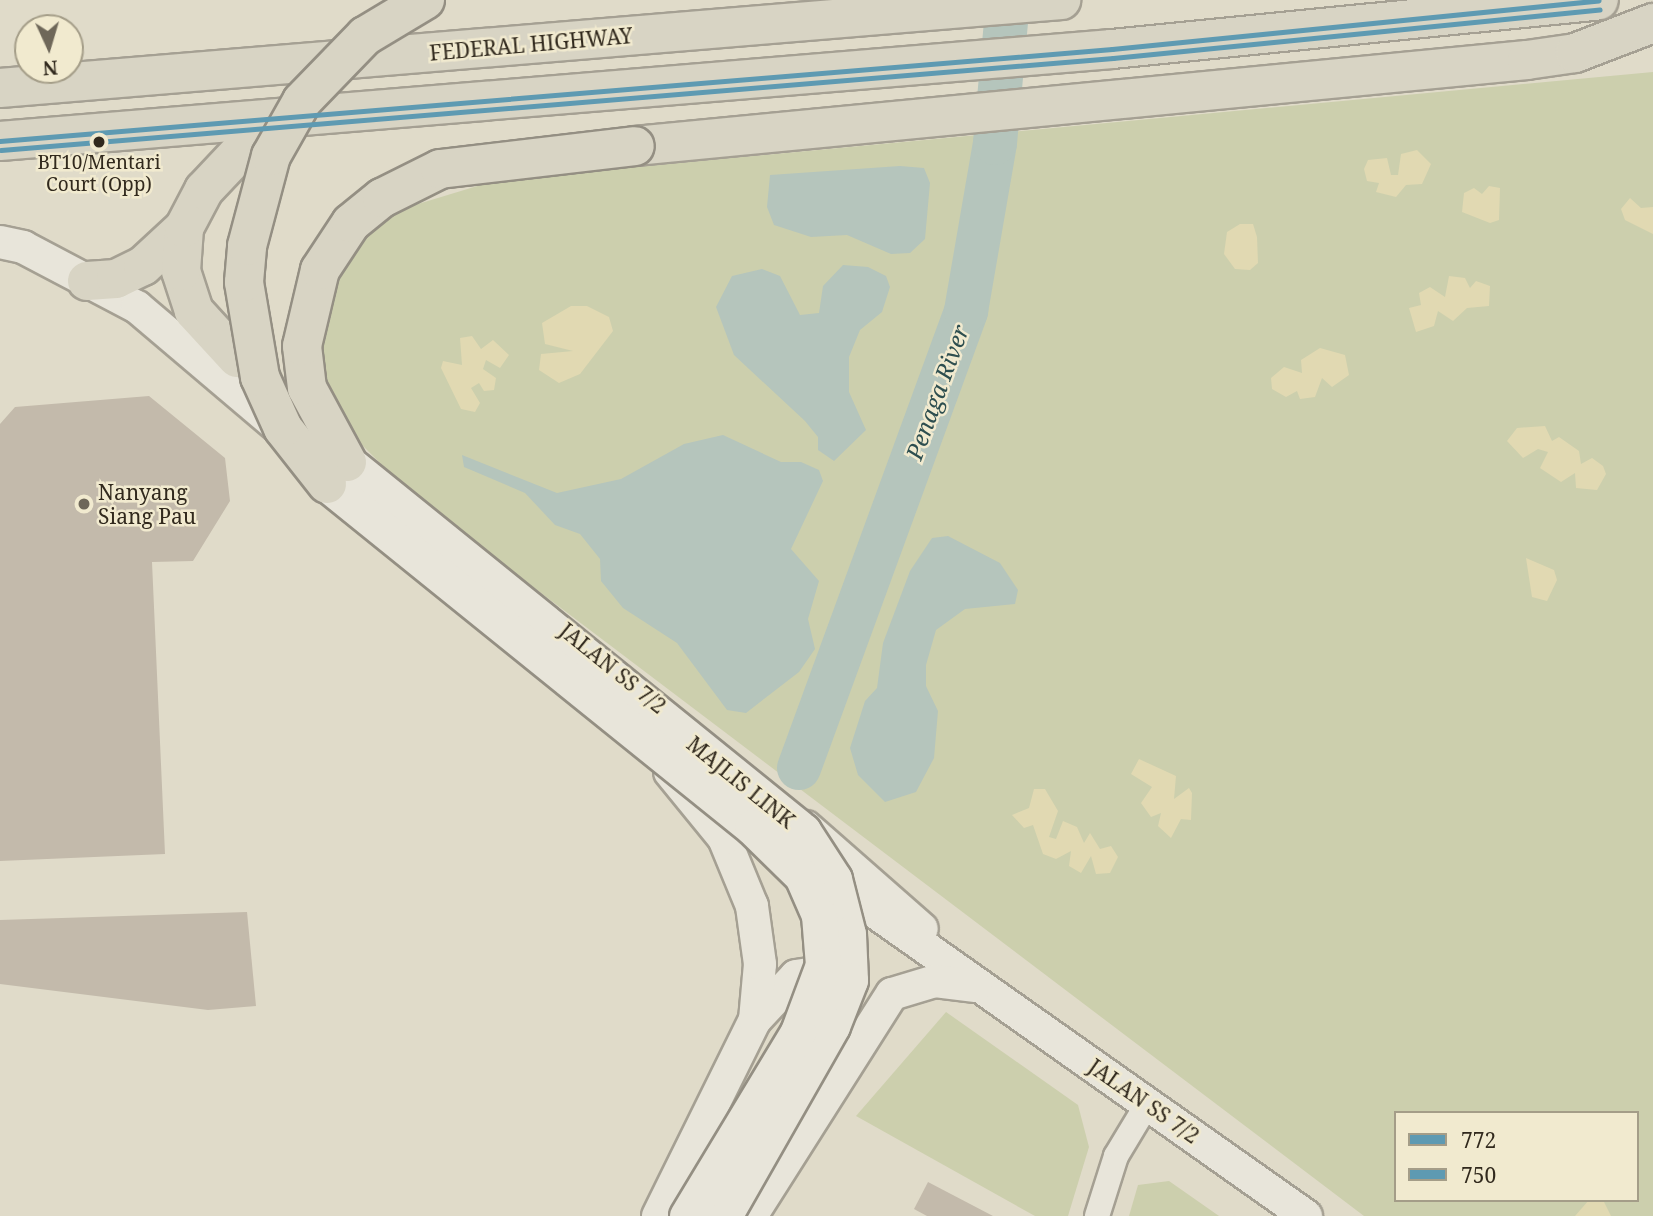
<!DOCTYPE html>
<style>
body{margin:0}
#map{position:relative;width:1653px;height:1216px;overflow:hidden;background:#e0dbc9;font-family:"Noto Serif",serif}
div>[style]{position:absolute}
.green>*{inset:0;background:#cccfad}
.sand>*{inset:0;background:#e1d9b2}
.water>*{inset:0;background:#b5c5bc}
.river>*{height:44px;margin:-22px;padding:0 22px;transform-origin:22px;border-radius:22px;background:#b5c5bc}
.building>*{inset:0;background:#c3baab}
.roads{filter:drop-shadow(2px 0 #a5a093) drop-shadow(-2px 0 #a5a093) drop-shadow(0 2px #a5a093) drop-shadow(0 -2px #a5a093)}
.minor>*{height:24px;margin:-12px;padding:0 12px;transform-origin:12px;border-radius:12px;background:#e8e5da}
.tertiary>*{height:32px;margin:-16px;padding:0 16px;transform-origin:16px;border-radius:16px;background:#e8e5da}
.trunk>*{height:38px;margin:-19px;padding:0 19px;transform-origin:19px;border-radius:19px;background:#d8d4c4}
.bridges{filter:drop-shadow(2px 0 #948f83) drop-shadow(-2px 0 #948f83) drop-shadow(0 2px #948f83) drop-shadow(0 -2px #948f83)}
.secondary-bridge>*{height:35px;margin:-17.5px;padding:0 17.5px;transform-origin:17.5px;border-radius:17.5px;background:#e8e5da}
.trunk-bridge>*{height:38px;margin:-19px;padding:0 19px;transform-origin:19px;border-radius:19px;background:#d8d4c4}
.bus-1>*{height:5px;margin:-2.5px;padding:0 2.5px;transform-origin:2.5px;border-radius:2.5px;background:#5e9ab2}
.bus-2>*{height:5px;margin:-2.5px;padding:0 2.5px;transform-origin:2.5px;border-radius:2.5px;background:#5e9ab2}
.dots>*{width:19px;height:19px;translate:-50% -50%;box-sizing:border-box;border:4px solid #f1eacf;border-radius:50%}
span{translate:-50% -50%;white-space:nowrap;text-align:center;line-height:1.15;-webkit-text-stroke:5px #f1eacf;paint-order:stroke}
.bus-label{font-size:19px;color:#31291d}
.street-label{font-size:21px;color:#31291d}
.poi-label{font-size:21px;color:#31291d}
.left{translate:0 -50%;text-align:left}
.water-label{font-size:23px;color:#2d4e4f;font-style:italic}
.legend{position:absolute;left:1394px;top:1111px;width:245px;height:91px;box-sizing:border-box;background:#f1eacf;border:2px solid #a49d88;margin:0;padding:9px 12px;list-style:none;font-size:21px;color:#31291d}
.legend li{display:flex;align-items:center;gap:14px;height:35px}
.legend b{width:35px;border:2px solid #a49d88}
.north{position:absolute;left:14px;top:14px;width:70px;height:70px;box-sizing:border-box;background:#f1eacf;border:2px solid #a49d88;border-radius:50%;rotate:176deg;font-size:19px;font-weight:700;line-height:28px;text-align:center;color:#31291d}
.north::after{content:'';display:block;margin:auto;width:24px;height:32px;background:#6e6759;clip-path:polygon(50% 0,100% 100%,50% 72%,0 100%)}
</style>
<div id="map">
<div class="green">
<div style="clip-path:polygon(evenodd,1653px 72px,1653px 1216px,1364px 1216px,413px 496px,360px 443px,332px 401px,317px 361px,330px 282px,360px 236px,395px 211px,497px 180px,1653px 72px,1396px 1113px,1637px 1113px,1637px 1200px,1396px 1200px,1396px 1113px)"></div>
<div style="clip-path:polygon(946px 1012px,1078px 1105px,1089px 1147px,1068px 1216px,1035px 1216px,856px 1116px)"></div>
<div style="clip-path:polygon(1169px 1181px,1219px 1216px,1129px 1216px,1138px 1185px)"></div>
</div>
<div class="sand">
<div style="clip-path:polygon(1417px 150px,1431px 164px,1422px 184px,1406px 185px,1396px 197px,1376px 192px,1379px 183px,1367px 181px,1364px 169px,1368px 160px,1387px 158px,1391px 175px,1398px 175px,1401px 154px)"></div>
<div style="clip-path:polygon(1489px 186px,1500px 188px,1499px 220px,1490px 223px,1462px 212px,1464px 193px,1474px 188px,1482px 194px)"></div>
<div style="clip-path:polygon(1630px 198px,1641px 208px,1653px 207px,1653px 234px,1625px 220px,1621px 209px)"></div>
<div style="clip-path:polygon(1240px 224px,1253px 224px,1257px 237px,1258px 263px,1250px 270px,1235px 269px,1224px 254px,1227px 232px)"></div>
<div style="clip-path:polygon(1449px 276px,1465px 278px,1470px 288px,1476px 281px,1490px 286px,1489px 306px,1467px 308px,1453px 321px,1438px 311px,1434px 326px,1416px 332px,1409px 308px,1421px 305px,1419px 293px,1430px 287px,1445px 297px)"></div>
<div style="clip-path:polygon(571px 306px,587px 306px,609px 317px,613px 331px,580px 374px,559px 383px,539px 370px,541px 354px,573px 351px,545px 344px,542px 323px)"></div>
<div style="clip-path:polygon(472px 336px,481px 349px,493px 340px,509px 355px,500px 368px,486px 360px,483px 369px,496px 378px,494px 390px,484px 391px,479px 383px,471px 388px,480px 403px,475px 412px,461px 409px,441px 368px,443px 361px,462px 365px,460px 338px)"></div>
<div style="clip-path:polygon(1320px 348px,1345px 355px,1349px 375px,1332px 387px,1322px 378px,1315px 397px,1300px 399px,1297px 391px,1286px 397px,1272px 389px,1271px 378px,1284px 367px,1302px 373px,1301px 360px)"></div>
<div style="clip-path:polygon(1545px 426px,1552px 441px,1559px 437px,1579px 451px,1581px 464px,1592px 458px,1603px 466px,1606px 474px,1597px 490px,1576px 488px,1575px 473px,1561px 482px,1540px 468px,1548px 452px,1538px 449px,1523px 458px,1507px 441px,1517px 428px)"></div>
<div style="clip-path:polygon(1526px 558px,1554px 570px,1557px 580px,1547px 601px,1532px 597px)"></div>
<div style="clip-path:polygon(1139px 759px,1176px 776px,1174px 799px,1189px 788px,1192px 793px,1191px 820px,1181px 819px,1171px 838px,1158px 826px,1161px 813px,1151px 817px,1141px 803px,1152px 787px,1131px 774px)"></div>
<div style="clip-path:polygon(1034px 789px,1045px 789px,1058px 811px,1049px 837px,1056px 839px,1063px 821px,1077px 827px,1084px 843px,1090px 833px,1100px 849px,1111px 846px,1118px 857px,1110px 873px,1096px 874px,1091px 856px,1081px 873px,1069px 866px,1071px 851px,1056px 859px,1043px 854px,1033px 825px,1024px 828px,1012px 815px,1029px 808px)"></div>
<div style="clip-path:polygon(1589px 1200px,1604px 1202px,1611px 1216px,1575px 1216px)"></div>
</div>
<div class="water">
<div style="clip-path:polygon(900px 166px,924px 168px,930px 183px,925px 239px,910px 253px,891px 254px,847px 235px,811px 237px,774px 225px,767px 207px,770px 175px)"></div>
<div style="clip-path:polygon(843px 265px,868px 267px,886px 276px,890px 287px,882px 312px,860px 330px,849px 357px,849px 392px,866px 430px,834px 461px,818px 450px,818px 437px,805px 421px,734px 355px,716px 307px,732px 276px,762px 269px,780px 276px,800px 315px,819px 313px,823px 286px)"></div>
<div style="clip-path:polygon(723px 435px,781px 462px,801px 462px,819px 470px,823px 481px,791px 549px,819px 581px,808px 619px,815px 649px,799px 672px,746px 713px,727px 710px,677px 643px,623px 608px,601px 581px,600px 559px,580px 534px,555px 525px,525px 493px,464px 467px,462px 455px,557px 493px,621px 479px,684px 444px)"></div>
<div style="clip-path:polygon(948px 536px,1000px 563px,1018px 590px,1015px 604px,965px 609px,936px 630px,926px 665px,926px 686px,938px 711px,934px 758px,916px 792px,885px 802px,858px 775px,850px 748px,865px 701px,877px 688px,883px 643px,910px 571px,932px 538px)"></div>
</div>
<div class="river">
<div style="left:799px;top:768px;width:487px;rotate:-69.9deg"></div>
<div style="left:966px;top:311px;width:170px;rotate:-80.2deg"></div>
<div style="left:995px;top:143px;width:144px;rotate:-84.8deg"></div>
</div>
<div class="building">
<div style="clip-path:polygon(149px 396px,225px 458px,230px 501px,193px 561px,152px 562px,165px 854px,0 861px,0 424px,15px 407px)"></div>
<div style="clip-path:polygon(247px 912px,256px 1006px,208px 1010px,0 984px,0 920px)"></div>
<div style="clip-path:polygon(928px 1182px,993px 1216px,927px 1216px,914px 1209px)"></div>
</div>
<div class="roads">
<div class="minor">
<div style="left:1097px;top:1216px;width:63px;rotate:-72.4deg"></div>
<div style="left:1116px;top:1156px;width:62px;rotate:-58.9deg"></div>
</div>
<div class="tertiary">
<div style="left:0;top:242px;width:24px;rotate:12deg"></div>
<div style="left:23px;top:247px;width:129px;rotate:27.8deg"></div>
<div style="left:137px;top:307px;width:189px;rotate:40.3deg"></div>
<div style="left:806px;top:827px;width:154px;rotate:41.3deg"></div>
<div style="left:824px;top:876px;width:590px;rotate:35.2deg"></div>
<div style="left:755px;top:1020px;width:60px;rotate:-47deg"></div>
<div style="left:796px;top:976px;width:18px;rotate:-9deg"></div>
<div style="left:814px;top:973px;width:27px;rotate:28deg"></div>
<div style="left:658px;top:1216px;width:219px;rotate:-63.7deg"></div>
<div style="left:755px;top:1020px;width:56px;rotate:-84.9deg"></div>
<div style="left:760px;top:964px;width:59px;rotate:-97.9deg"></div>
<div style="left:752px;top:906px;width:74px;rotate:-112.4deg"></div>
<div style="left:724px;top:838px;width:85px;rotate:-129.3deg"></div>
<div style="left:751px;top:1216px;width:263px;rotate:-57.6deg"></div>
<div style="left:892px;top:994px;width:45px;rotate:-16.8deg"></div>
<div style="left:935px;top:981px;width:41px;rotate:7deg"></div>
</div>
<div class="trunk">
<div style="left:0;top:88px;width:1065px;rotate:-4.74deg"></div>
<div style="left:0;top:141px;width:1116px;rotate:-4.73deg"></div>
<div style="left:1112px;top:49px;width:489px;rotate:-5.7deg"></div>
<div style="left:635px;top:146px;width:896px;rotate:-5.51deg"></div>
<div style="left:1527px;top:60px;width:49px;rotate:-8.3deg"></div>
<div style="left:1575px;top:53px;width:84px;rotate:-21deg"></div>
<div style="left:87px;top:281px;width:29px;rotate:-4deg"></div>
<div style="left:116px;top:279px;width:30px;rotate:-26deg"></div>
<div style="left:143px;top:266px;width:56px;rotate:-42.8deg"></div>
<div style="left:237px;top:358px;width:64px;rotate:-132.5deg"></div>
<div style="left:194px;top:311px;width:42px;rotate:-108deg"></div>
<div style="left:181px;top:271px;width:43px;rotate:-86deg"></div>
<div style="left:184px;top:228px;width:43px;rotate:-62.2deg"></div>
<div style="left:204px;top:190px;width:95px;rotate:-46.7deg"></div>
</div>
</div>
<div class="bridges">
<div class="secondary-bridge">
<div style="left:347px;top:462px;width:587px;rotate:38.98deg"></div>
<div style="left:803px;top:831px;width:57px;rotate:57.1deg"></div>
<div style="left:834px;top:879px;width:57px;rotate:75.7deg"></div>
<div style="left:848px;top:934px;width:46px;rotate:87.5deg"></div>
<div style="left:850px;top:980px;width:49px;rotate:111.4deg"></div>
<div style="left:832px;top:1026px;width:219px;rotate:119.6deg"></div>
<div style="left:327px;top:484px;width:546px;rotate:38.91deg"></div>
<div style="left:752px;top:827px;width:70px;rotate:44.4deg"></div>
<div style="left:802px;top:876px;width:43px;rotate:66.4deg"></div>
<div style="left:819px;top:915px;width:50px;rotate:85.4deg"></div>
<div style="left:823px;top:965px;width:72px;rotate:110.5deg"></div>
<div style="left:798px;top:1032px;width:215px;rotate:121.1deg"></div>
</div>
<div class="trunk-bridge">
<div style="left:347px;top:462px;width:84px;rotate:-118.4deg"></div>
<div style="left:307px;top:388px;width:42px;rotate:-96.8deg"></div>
<div style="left:302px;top:346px;width:78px;rotate:-76.7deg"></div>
<div style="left:320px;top:270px;width:56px;rotate:-56.6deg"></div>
<div style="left:351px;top:223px;width:40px;rotate:-39deg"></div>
<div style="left:382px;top:198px;width:65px;rotate:-26.6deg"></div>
<div style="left:440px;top:169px;width:196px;rotate:-6.7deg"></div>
<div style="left:327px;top:484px;width:71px;rotate:-128.2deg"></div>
<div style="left:283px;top:428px;width:56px;rotate:-114.3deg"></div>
<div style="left:260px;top:377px;width:96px;rotate:-99.6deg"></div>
<div style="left:244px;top:282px;width:36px;rotate:-85deg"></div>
<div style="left:247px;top:246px;width:93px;rotate:-75.1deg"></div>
<div style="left:271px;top:156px;width:63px;rotate:-60.6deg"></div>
<div style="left:302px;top:101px;width:91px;rotate:-45.9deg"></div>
<div style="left:365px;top:36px;width:70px;rotate:-31deg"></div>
</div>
</div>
<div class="bus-1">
<div style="left:0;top:141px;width:1116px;rotate:-4.73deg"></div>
<div style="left:1112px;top:49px;width:489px;rotate:-5.7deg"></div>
</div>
<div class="bus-2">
<div style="left:1px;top:150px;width:1116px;rotate:-4.73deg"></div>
<div style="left:1113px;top:58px;width:489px;rotate:-5.7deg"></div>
</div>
<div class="dots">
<div style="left:99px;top:142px;background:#31291d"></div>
<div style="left:84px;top:504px;background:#6e6759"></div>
</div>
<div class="bus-label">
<span style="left:99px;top:174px">BT10/Mentari<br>Court (Opp)</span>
</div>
<div class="street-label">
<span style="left:531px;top:44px;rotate:-5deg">FEDERAL HIGHWAY</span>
<span style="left:613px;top:668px;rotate:39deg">JALAN SS 7/2</span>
<span style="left:741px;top:782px;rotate:39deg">MAJLIS LINK</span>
<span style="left:1144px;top:1101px;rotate:35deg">JALAN SS 7/2</span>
</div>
<div class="poi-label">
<span class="left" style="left:98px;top:504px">Nanyang<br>Siang Pau</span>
</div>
<div class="water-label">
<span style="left:937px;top:392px;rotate:-70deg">Penaga River</span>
</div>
<ul class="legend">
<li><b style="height:9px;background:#5e9ab2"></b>772</li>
<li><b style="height:9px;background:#5e9ab2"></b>750</li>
</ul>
<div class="north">N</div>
</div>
